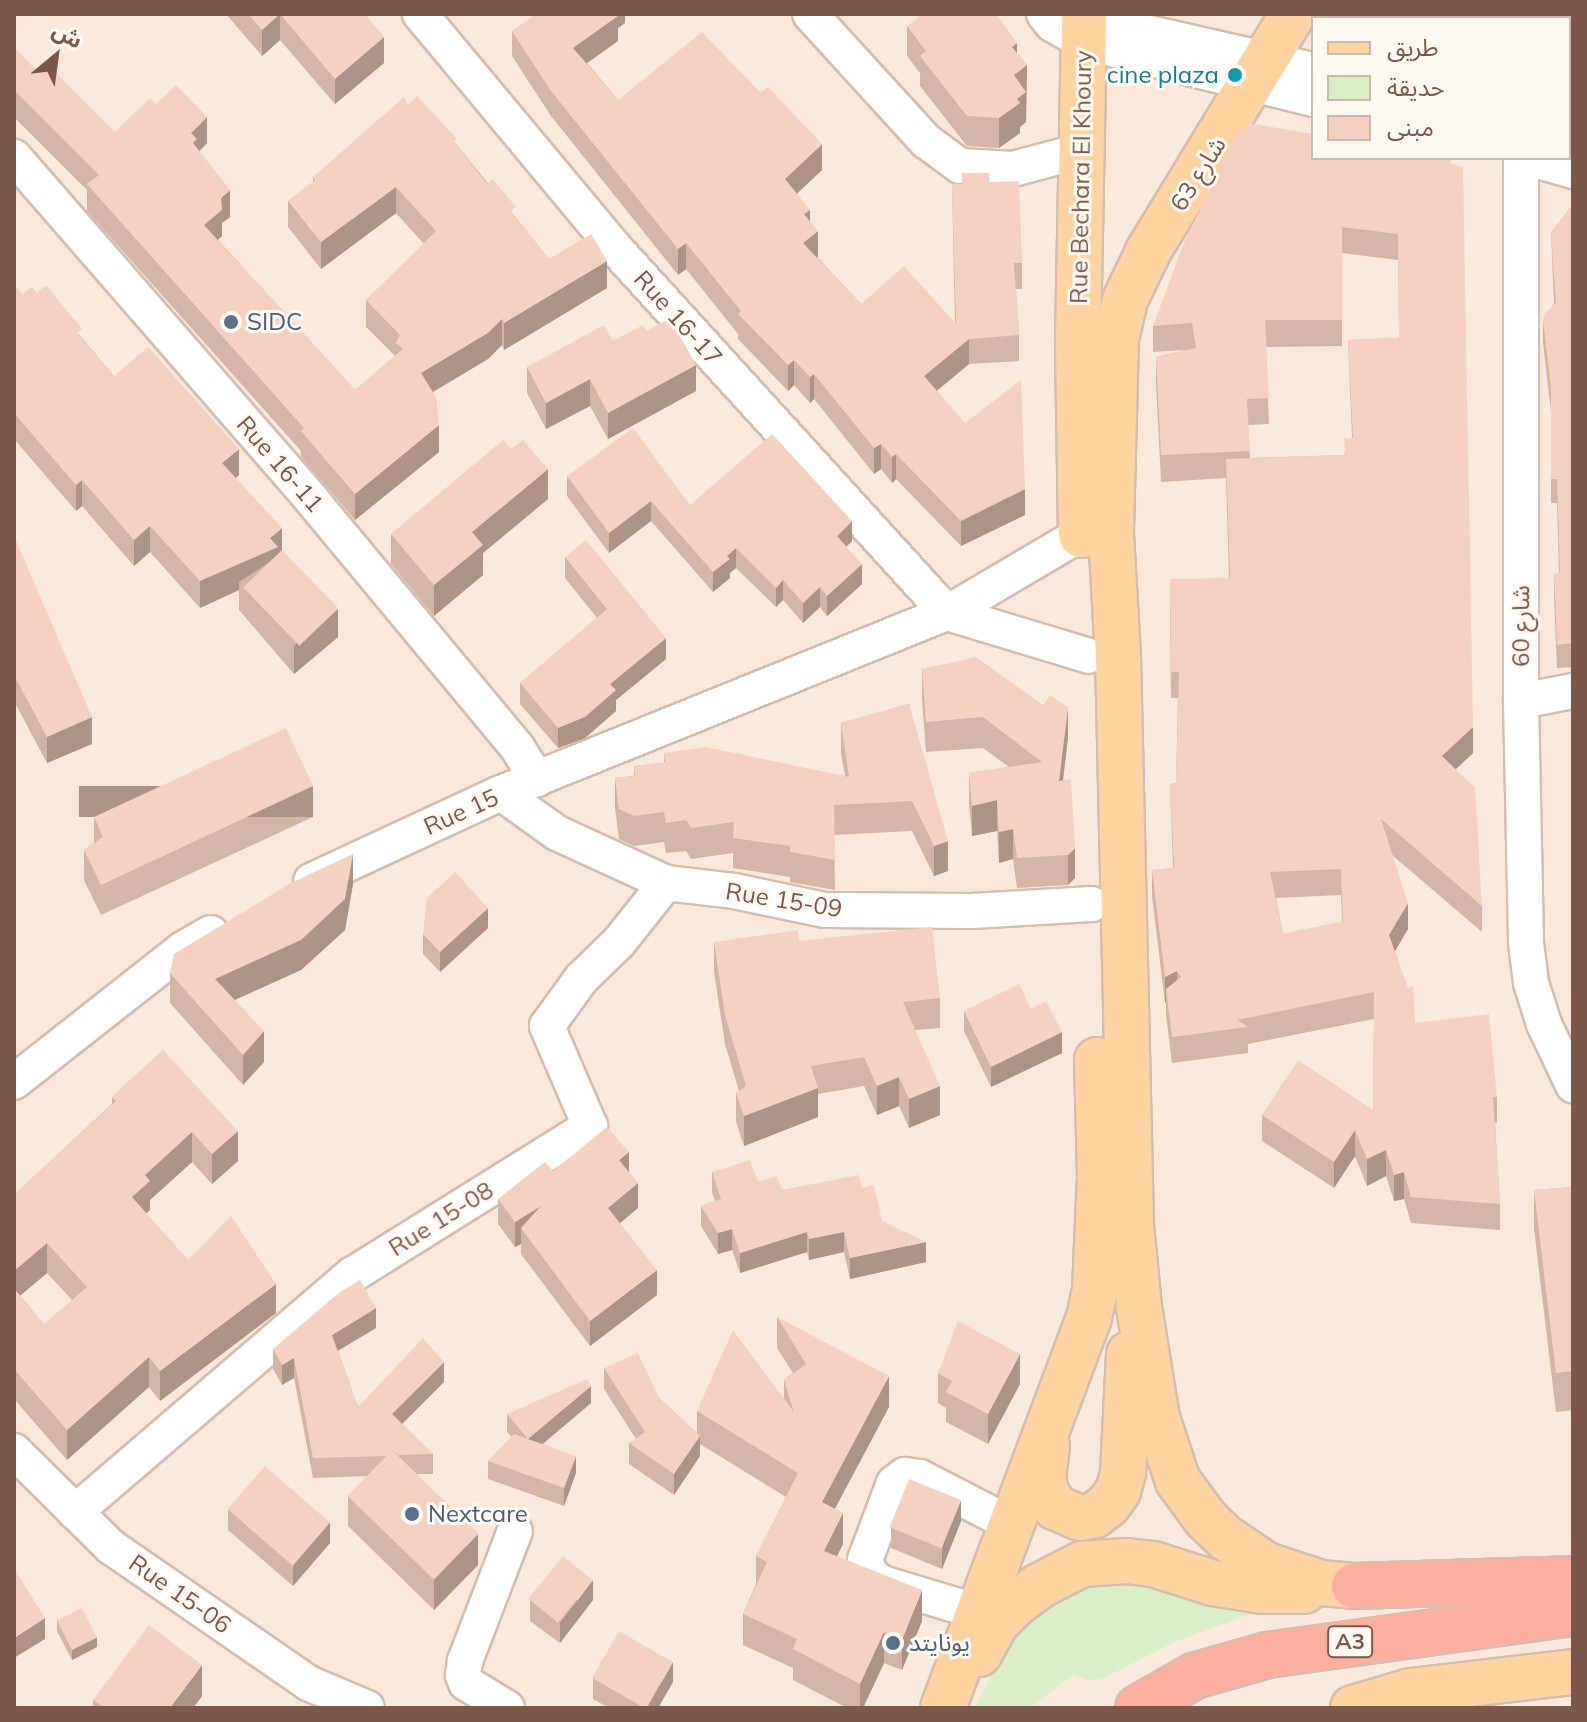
<!DOCTYPE html>
<meta charset="utf-8">
<style>
body{margin:0}
#map{position:relative;width:1587px;height:1722px;overflow:hidden;background:#fef5eb;font-family:Mulish,"Noto Sans Arabic",sans-serif}
div>[style]{position:absolute}
.residential>*{inset:0;background:#f9e9db}
.green>*{inset:0;background:#daefc6}
.roads{filter:drop-shadow(2px 0 #d5beb0) drop-shadow(-2px 0 #d5beb0) drop-shadow(0 2px #d5beb0) drop-shadow(0 -2px #d5beb0)}
.minor>*{height:34px;margin:-17px;padding:0 17px;transform-origin:17px;border-radius:17px;background:#fff}
.major>*{height:44px;margin:-22px;padding:0 22px;transform-origin:22px;border-radius:22px;background:#ffd4a1}
.highway>*{height:44px;margin:-22px;padding:0 22px;transform-origin:22px;border-radius:22px;background:#fdae9c}
.wall>*{inset:0;background:#d4b4a4}
.shaded-wall>*{inset:0;background:#ad9286;transform-origin:0 0}
.building>*{inset:0;background:#f7d1bf;transform-origin:0 0}
.dots>*{width:22px;height:22px;translate:-50% -50%;box-sizing:border-box;border:4px solid #fff9f3;border-radius:50%}
span{translate:-50% -50%;white-space:nowrap;text-align:center;line-height:1.15;-webkit-text-stroke:6px #fff9f3;paint-order:stroke}
.shield-label span{padding:2px 6px;background:#fff9f3;border:2px solid;border-radius:6px;-webkit-text-stroke-width:0}
.shield-label{font-size:22px;color:#7d5849;font-weight:700}
.culture-label{font-size:24px;color:#0d838f}
.right{translate:-100% -50%;text-align:right}
.street-label{font-size:24px;color:#7d5849}
.service-label{font-size:24px;color:#4e5e75}
.left{translate:0 -50%;text-align:left}
.frame{position:absolute;inset:0;border:16px solid #7d5849;pointer-events:none}
.legend{position:absolute;left:1311px;top:16px;width:260px;height:144px;box-sizing:border-box;background:#fff9f3;border:2px solid #cbb9af;margin:0;padding:10px 14px;list-style:none;font-size:24px;color:#7d5849}
.legend li{display:flex;align-items:center;gap:16px;height:40px}
.legend b{width:40px;border:2px solid #cbb9af}
.north{position:absolute;left:16px;top:16px;width:80px;height:80px;-webkit-text-stroke:6px #fff9f3;paint-order:stroke;rotate:29deg;font-size:22px;font-weight:700;line-height:32px;text-align:center;color:#7d5849}
.north::after{content:'';display:block;margin:auto;width:28px;height:36px;background:#7d5849;clip-path:polygon(50% 0,100% 100%,50% 72%,0 100%)}
</style>
<div id="map">
<div class="residential">
<div style="clip-path:polygon(evenodd,14px 14px,1573px 14px,1573px 1708px,14px 1708px,14px 14px,1313px 18px,1569px 18px,1569px 158px,1313px 158px,1313px 18px)"></div>
</div>
<div class="green">
<div style="clip-path:polygon(1087px 1579px,1156px 1584px,1258px 1611px,1170px 1644px,1106px 1677px,1089px 1681px,1073px 1675px,1030px 1708px,975px 1708px,1006px 1645px,1027px 1614px)"></div>
</div>
<div class="roads">
<div class="minor">
<div style="left:420px;top:14px;width:303px;rotate:50.2deg"></div>
<div style="left:614px;top:247px;width:495px;rotate:47.7deg"></div>
<div style="left:810px;top:14px;width:172px;rotate:47.6deg"></div>
<div style="left:926px;top:141px;width:42px;rotate:36.3deg"></div>
<div style="left:960px;top:166px;width:53px;rotate:3.2deg"></div>
<div style="left:1013px;top:169px;width:73px;rotate:-15deg"></div>
<div style="left:1044px;top:14px;width:13px;rotate:51deg"></div>
<div style="left:1052px;top:24px;width:36px;rotate:30deg"></div>
<div style="left:1083px;top:42px;width:237px;rotate:13.9deg"></div>
<div style="left:1060px;top:23px;width:25px;rotate:-12deg"></div>
<div style="left:1084px;top:18px;width:235px;rotate:12.8deg"></div>
<div style="left:1569px;top:136px;width:4px;rotate:14deg"></div>
<div style="left:14px;top:157px;width:453px;rotate:49deg"></div>
<div style="left:311px;top:499px;width:322px;rotate:50.3deg"></div>
<div style="left:517px;top:747px;width:38px;rotate:58deg"></div>
<div style="left:1521px;top:158px;width:543px;rotate:90deg"></div>
<div style="left:1521px;top:701px;width:242px;rotate:88.8deg"></div>
<div style="left:1526px;top:943px;width:40px;rotate:82.9deg"></div>
<div style="left:1531px;top:983px;width:43px;rotate:72.4deg"></div>
<div style="left:1544px;top:1024px;width:68px;rotate:64.6deg"></div>
<div style="left:1527px;top:158px;width:48px;rotate:15.8deg"></div>
<div style="left:947px;top:613px;width:148px;rotate:16.8deg"></div>
<div style="left:1521px;top:701px;width:53px;rotate:-10.9deg"></div>
<div style="left:501px;top:793px;width:69px;rotate:35.5deg"></div>
<div style="left:557px;top:833px;width:120px;rotate:24.6deg"></div>
<div style="left:666px;top:883px;width:68px;rotate:6.7deg"></div>
<div style="left:734px;top:891px;width:93px;rotate:11.8deg"></div>
<div style="left:825px;top:910px;width:147px;rotate:0.4deg"></div>
<div style="left:972px;top:911px;width:120px;rotate:-3.3deg"></div>
<div style="left:311px;top:881px;width:209px;rotate:-24.9deg"></div>
<div style="left:501px;top:793px;width:481px;rotate:-22deg"></div>
<div style="left:947px;top:613px;width:156px;rotate:-30.5deg"></div>
<div style="left:14px;top:1082px;width:215px;rotate:-38.2deg"></div>
<div style="left:183px;top:949px;width:32px;rotate:-30deg"></div>
<div style="left:14px;top:1451px;width:136px;rotate:44.7deg"></div>
<div style="left:111px;top:1547px;width:239px;rotate:34.6deg"></div>
<div style="left:308px;top:1683px;width:64px;rotate:23deg"></div>
<div style="left:75px;top:1512px;width:365px;rotate:-40.6deg"></div>
<div style="left:352px;top:1275px;width:281px;rotate:-32deg"></div>
<div style="left:590px;top:1126px;width:109px;rotate:-113.3deg"></div>
<div style="left:547px;top:1026px;width:58px;rotate:-54.1deg"></div>
<div style="left:581px;top:979px;width:53px;rotate:-44.2deg"></div>
<div style="left:619px;top:942px;width:75px;rotate:-51.5deg"></div>
<div style="left:978px;top:1612px;width:100px;rotate:-163.2deg"></div>
<div style="left:882px;top:1583px;width:14px;rotate:-144deg"></div>
<div style="left:871px;top:1575px;width:16px;rotate:-112deg"></div>
<div style="left:865px;top:1560px;width:82px;rotate:-69.4deg"></div>
<div style="left:894px;top:1483px;width:14px;rotate:-36deg"></div>
<div style="left:905px;top:1475px;width:15px;rotate:8deg"></div>
<div style="left:920px;top:1477px;width:102px;rotate:27.3deg"></div>
<div style="left:507px;top:1708px;width:48px;rotate:-148.6deg"></div>
<div style="left:466px;top:1683px;width:9px;rotate:-111deg"></div>
<div style="left:463px;top:1675px;width:14px;rotate:-82deg"></div>
<div style="left:465px;top:1661px;width:139px;rotate:-69deg"></div>
</div>
<div class="major">
<div style="left:1293px;top:14px;width:279px;rotate:121.4deg"></div>
<div style="left:1148px;top:252px;width:53px;rotate:115.6deg"></div>
<div style="left:1125px;top:300px;width:40px;rotate:103deg"></div>
<div style="left:1116px;top:339px;width:195px;rotate:91.5deg"></div>
<div style="left:1111px;top:534px;width:122px;rotate:86.7deg"></div>
<div style="left:1118px;top:656px;width:569px;rotate:88.69deg"></div>
<div style="left:1131px;top:1225px;width:82px;rotate:84.4deg"></div>
<div style="left:1139px;top:1307px;width:112px;rotate:80.8deg"></div>
<div style="left:1157px;top:1418px;width:66px;rotate:71.6deg"></div>
<div style="left:1178px;top:1481px;width:47px;rotate:53.6deg"></div>
<div style="left:1206px;top:1519px;width:28px;rotate:44deg"></div>
<div style="left:1226px;top:1538px;width:48px;rotate:34deg"></div>
<div style="left:1266px;top:1565px;width:58px;rotate:18.1deg"></div>
<div style="left:1321px;top:1583px;width:33px;rotate:5deg"></div>
<div style="left:1081px;top:535px;width:196px;rotate:-90.9deg"></div>
<div style="left:1078px;top:339px;width:325px;rotate:-88.9deg"></div>
<div style="left:1047px;top:1446px;width:31px;rotate:97deg"></div>
<div style="left:1043px;top:1477px;width:16px;rotate:79deg"></div>
<div style="left:1046px;top:1493px;width:17px;rotate:57deg"></div>
<div style="left:1055px;top:1507px;width:27px;rotate:24deg"></div>
<div style="left:1080px;top:1518px;width:15px;rotate:-11deg"></div>
<div style="left:1095px;top:1515px;width:16px;rotate:-38deg"></div>
<div style="left:1108px;top:1505px;width:17px;rotate:-54deg"></div>
<div style="left:1118px;top:1491px;width:19px;rotate:-74deg"></div>
<div style="left:1123px;top:1473px;width:119px;rotate:-87.1deg"></div>
<div style="left:979px;top:1654px;width:35px;rotate:-61deg"></div>
<div style="left:996px;top:1623px;width:25px;rotate:-45deg"></div>
<div style="left:1014px;top:1605px;width:31px;rotate:-37deg"></div>
<div style="left:1039px;top:1586px;width:48px;rotate:-27.1deg"></div>
<div style="left:1082px;top:1564px;width:45px;rotate:-3.8deg"></div>
<div style="left:1127px;top:1561px;width:26px;rotate:7deg"></div>
<div style="left:1153px;top:1564px;width:63px;rotate:17.6deg"></div>
<div style="left:1213px;top:1583px;width:50px;rotate:9.3deg"></div>
<div style="left:1262px;top:1591px;width:42px"></div>
<div style="left:943px;top:1708px;width:416px;rotate:-69.5deg"></div>
<div style="left:1089px;top:1318px;width:29px;rotate:-78deg"></div>
<div style="left:1095px;top:1290px;width:115px;rotate:-87.5deg"></div>
<div style="left:1100px;top:1175px;width:115px;rotate:-91.5deg"></div>
<div style="left:1353px;top:1708px;width:60px;rotate:-16.3deg"></div>
<div style="left:1411px;top:1691px;width:163px;rotate:-6.7deg"></div>
</div>
<div class="highway">
<div style="left:1354px;top:1586px;width:219px;rotate:-1.8deg"></div>
<div style="left:1138px;top:1708px;width:64px;rotate:-29.7deg"></div>
<div style="left:1194px;top:1676px;width:76px;rotate:-16deg"></div>
<div style="left:1267px;top:1655px;width:309px;rotate:-7.8deg"></div>
</div>
</div>
<div class="wall">
<div style="clip-path:polygon(226px 14px,365px 14px,384px 63px,335px 104px,280px 40px,262px 56px)"></div>
<div style="clip-path:polygon(625px 14px,625px 23px,618px 28px,618px 41px,587px 63px,618px 100px,822px 170px,797px 193px,810px 222px,817px 257px,861px 304px,955px 323px,952px 184px,989px 182px,1022px 263px,1022px 289px,1016px 289px,1019px 335px,1019px 361px,969px 364px,937px 391px,1025px 515px,961px 546px,896px 479px,892px 483px,881px 469px,874px 474px,814px 399px,810px 403px,794px 385px,788px 391px,738px 339px,738px 334px,686px 269px,678px 275px,551px 116px,512px 56px,512px 31px)"></div>
<div style="clip-path:polygon(907px 26px,1017px 53px,1027px 65px,1026px 122px,1020px 127px,1020px 133px,999px 148px,967px 146px,920px 86px,920px 73px,907px 56px)"></div>
<div style="clip-path:polygon(14px 47px,37px 72px,115px 132px,156px 104px,207px 143px,199px 151px,230px 217px,222px 223px,222px 236px,218px 240px,355px 390px,395px 356px,366px 327px,366px 300px,424px 244px,396px 213px,321px 269px,288px 227px,288px 201px,313px 182px,313px 177px,408px 105px,457px 145px,549px 259px,607px 288px,504px 350px,502px 345px,488px 359px,433px 392px,439px 452px,355px 520px,301px 457px,301px 451px,87px 211px,87px 190px,14px 117px)"></div>
<div style="clip-path:polygon(evenodd,1245px 132px,1451px 164px,1473px 753px,1456px 769px,1482px 906px,1482px 932px,1392px 855px,1408px 929px,1395px 951px,1415px 1023px,1497px 1097px,1497px 1123px,1495px 1123px,1500px 1204px,1500px 1230px,1411px 1223px,1404px 1199px,1394px 1201px,1386px 1176px,1367px 1186px,1355px 1156px,1334px 1188px,1262px 1141px,1262px 1115px,1373px 1110px,1374px 1019px,1248px 1044px,1248px 1053px,1172px 1063px,1166px 1015px,1166px 1002px,1165px 1003px,1152px 896px,1152px 870px,1173px 868px,1170px 784px,1176px 783px,1178px 698px,1171px 698px,1170px 606px,1229px 578px,1226px 478px,1161px 482px,1156px 383px,1156px 357px,1186px 350px,1153px 352px,1153px 326px,1245px 132px,1342px 253px,1398px 260px,1399px 338px,1348px 340px,1352px 438px,1344px 455px,1250px 458px,1248px 425px,1269px 424px,1266px 347px,1342px 346px,1342px 253px,1245px 132px,1341px 895px,1342px 922px,1283px 934px,1276px 898px,1341px 895px)"></div>
<div style="clip-path:polygon(1573px 204px,1573px 667px,1557px 668px,1554px 597px,1554px 573px,1559px 573px,1557px 503px,1551px 503px,1551px 412px,1543px 343px,1543px 320px,1554px 304px,1551px 233px)"></div>
<div style="clip-path:polygon(14px 284px,22px 295px,37px 293px,82px 338px,114px 376px,239px 475px,236px 478px,338px 637px,294px 674px,239px 610px,239px 590px,200px 608px,150px 552px,134px 566px,82px 506px,76px 511px,14px 439px)"></div>
<div style="clip-path:polygon(646px 331px,696px 391px,608px 439px,590px 406px,546px 429px,527px 393px,527px 367px)"></div>
<div style="clip-path:polygon(567px 476px,690px 505px,852px 541px,846px 547px,862px 584px,827px 616px,820px 607px,803px 623px,783px 600px,776px 607px,736px 568px,730px 573px,730px 578px,713px 592px,651px 521px,609px 553px,567px 496px)"></div>
<div style="clip-path:polygon(548px 499px,483px 553px,483px 575px,434px 616px,391px 564px,391px 534px)"></div>
<div style="clip-path:polygon(14px 536px,92px 744px,47px 763px,14px 701px)"></div>
<div style="clip-path:polygon(565px 557px,666px 659px,616px 700px,616px 711px,585px 738px,558px 748px,520px 704px,520px 683px,597px 618px,565px 578px)"></div>
<div style="clip-path:polygon(922px 669px,1068px 737px,1063px 781px,1075px 878px,1068px 885px,1017px 888px,1013px 859px,999px 863px,997px 831px,972px 836px,969px 804px,969px 773px,1009px 767px,983px 748px,926px 752px,922px 699px)"></div>
<div style="clip-path:polygon(909px 704px,948px 871px,934px 876px,912px 831px,834px 835px,835px 890px,790px 882px,790px 877px,733px 868px,733px 853px,691px 859px,686px 851px,666px 853px,664px 842px,634px 846px,619px 839px,615px 808px,615px 778px,634px 776px,634px 766px,664px 763px,664px 753px,845px 776px,841px 753px,841px 723px)"></div>
<div style="clip-path:polygon(94px 817px,313px 817px,101px 915px,84px 880px,84px 850px,94px 843px)"></div>
<div style="clip-path:polygon(353px 884px,345px 930px,301px 970px,234px 1000px,264px 1062px,243px 1085px,170px 1003px,170px 973px)"></div>
<div style="clip-path:polygon(488px 928px,440px 972px,423px 954px,423px 934px)"></div>
<div style="clip-path:polygon(799px 941px,940px 998px,940px 1028px,915px 1030px,940px 1115px,909px 1128px,899px 1106px,877px 1115px,864px 1086px,818px 1094px,818px 1117px,744px 1146px,736px 1122px,736px 1093px,739px 1091px,725px 1044px,714px 972px,714px 942px)"></div>
<div style="clip-path:polygon(1031px 1009px,1062px 1053px,991px 1087px,964px 1031px,964px 1011px)"></div>
<div style="clip-path:polygon(evenodd,163px 1050px,238px 1161px,212px 1184px,192px 1162px,150px 1200px,150px 1210px,146px 1214px,188px 1260px,276px 1313px,160px 1401px,149px 1387px,67px 1460px,14px 1399px,14px 1195px,112px 1104px,112px 1097px,163px 1050px,47px 1273px,72px 1300px,44px 1325px,20px 1295px,47px 1273px)"></div>
<div style="clip-path:polygon(553px 1171px,629px 1172px,638px 1208px,620px 1223px,657px 1295px,590px 1346px,521px 1254px,521px 1244px,515px 1247px,498px 1224px,498px 1199px)"></div>
<div style="clip-path:polygon(712px 1172px,758px 1182px,782px 1190px,862px 1188px,882px 1221px,926px 1262px,850px 1279px,844px 1252px,809px 1260px,807px 1252px,740px 1273px,732px 1250px,718px 1254px,701px 1226px,701px 1206px,715px 1201px,712px 1192px)"></div>
<div style="clip-path:polygon(1573px 1187px,1573px 1410px,1556px 1412px,1534px 1229px,1534px 1190px)"></div>
<div style="clip-path:polygon(777px 1317px,889px 1407px,835px 1508px,843px 1544px,837px 1556px,922px 1621px,902px 1670px,884px 1663px,863px 1708px,847px 1708px,793px 1680px,793px 1668px,743px 1645px,743px 1614px,756px 1584px,756px 1556px,786px 1497px,700px 1444px,700px 1456px,674px 1495px,629px 1464px,629px 1443px,636px 1439px,604px 1389px,604px 1368px,659px 1398px,697px 1433px,697px 1411px,784px 1398px,784px 1380px,793px 1373px,777px 1348px)"></div>
<div style="clip-path:polygon(376px 1328px,338px 1351px,358px 1407px,444px 1382px,402px 1424px,433px 1454px,433px 1474px,417px 1474px,478px 1565px,434px 1610px,348px 1526px,348px 1496px,367px 1476px,313px 1478px,294px 1378px,282px 1385px,273px 1369px,273px 1349px)"></div>
<div style="clip-path:polygon(938px 1373px,1020px 1384px,988px 1444px,946px 1422px,946px 1408px,938px 1403px)"></div>
<div style="clip-path:polygon(591px 1403px,543px 1444px,576px 1473px,564px 1506px,488px 1479px,488px 1461px,512px 1437px,507px 1432px,507px 1414px)"></div>
<div style="clip-path:polygon(228px 1509px,330px 1543px,293px 1586px,228px 1530px)"></div>
<div style="clip-path:polygon(961px 1521px,942px 1569px,891px 1548px,891px 1528px)"></div>
<div style="clip-path:polygon(530px 1600px,593px 1600px,560px 1643px,530px 1621px)"></div>
<div style="clip-path:polygon(57px 1620px,97px 1647px,72px 1660px,57px 1631px)"></div>
<div style="clip-path:polygon(593px 1678px,673px 1682px,658px 1708px,609px 1708px,593px 1699px)"></div>
<div style="clip-path:polygon(202px 1696px,193px 1708px,93px 1708px,93px 1700px)"></div>
</div>
<div class="shaded-wall">
<div style="clip-path:polygon(280px 14px,280px 40px,262px 56px,262px 30px)"></div>
<div style="clip-path:polygon(612px 14px,625px 14px,625px 23px,618px 28px,618px 41px,573px 73px,573px 48px)"></div>
<div style="clip-path:polygon(384px 37px,384px 63px,335px 104px,335px 79px)"></div>
<div style="clip-path:polygon(1017px 43px,1017px 73px,1027px 65px,1026px 122px,1020px 127px,1020px 133px,999px 148px,999px 118px,1012px 47px)"></div>
<div style="clip-path:polygon(207px 117px,207px 143px,197px 154px,197px 166px,191px 133px)"></div>
<div style="clip-path:polygon(822px 144px,822px 170px,785px 205px,785px 179px)"></div>
<div style="clip-path:polygon(396px 187px,396px 213px,321px 269px,321px 242px)"></div>
<div style="clip-path:polygon(230px 190px,230px 217px,222px 223px,222px 236px,204px 252px,204px 225px,221px 198px)"></div>
<div style="clip-path:polygon(810px 210px,810px 235px,804px 214px)"></div>
<div style="clip-path:polygon(818px 231px,818px 257px,803px 268px,803px 243px)"></div>
<div style="clip-path:polygon(686px 243px,686px 269px,678px 275px,678px 249px)"></div>
<div style="clip-path:polygon(607px 261px,607px 288px,504px 350px,504px 323px)"></div>
<div style="clip-path:polygon(502px 319px,502px 345px,488px 359px,421px 399px,421px 373px)"></div>
<div style="clip-path:polygon(969px 339px,969px 364px,924px 401px,924px 376px)"></div>
<div style="clip-path:polygon(794px 360px,794px 385px,788px 391px,788px 365px)"></div>
<div style="clip-path:polygon(696px 365px,696px 391px,608px 439px,608px 413px)"></div>
<div style="clip-path:polygon(814px 374px,814px 399px,810px 403px,810px 377px)"></div>
<div style="clip-path:polygon(590px 379px,590px 406px,546px 429px,546px 403px)"></div>
<div style="clip-path:polygon(439px 425px,439px 452px,355px 520px,355px 494px)"></div>
<div style="clip-path:polygon(881px 444px,881px 469px,874px 474px,874px 448px)"></div>
<div style="clip-path:polygon(239px 449px,239px 475px,222px 490px,222px 463px)"></div>
<div style="clip-path:polygon(896px 454px,896px 479px,892px 483px,892px 457px)"></div>
<div style="clip-path:polygon(548px 469px,548px 499px,483px 553px,483px 575px,434px 616px,434px 585px,472px 532px)"></div>
<div style="clip-path:polygon(82px 480px,82px 506px,76px 511px,76px 485px)"></div>
<div style="clip-path:polygon(1025px 489px,1025px 515px,961px 546px,961px 521px)"></div>
<div style="clip-path:polygon(651px 501px,651px 521px,609px 553px,609px 533px)"></div>
<div style="clip-path:polygon(852px 521px,852px 541px,837px 556px,837px 536px)"></div>
<div style="clip-path:polygon(150px 526px,150px 552px,134px 566px,134px 540px)"></div>
<div style="clip-path:polygon(282px 528px,282px 554px,239px 582px,239px 590px,200px 608px,200px 581px,270px 538px)"></div>
<div style="clip-path:polygon(736px 548px,736px 568px,730px 573px,730px 578px,713px 592px,713px 572px,727px 556px)"></div>
<div style="clip-path:polygon(862px 564px,862px 584px,827px 616px,827px 596px)"></div>
<div style="clip-path:polygon(783px 580px,783px 600px,776px 607px,776px 588px)"></div>
<div style="clip-path:polygon(820px 587px,820px 607px,803px 623px,803px 603px)"></div>
<div style="clip-path:polygon(338px 609px,338px 637px,294px 674px,294px 646px)"></div>
<div style="clip-path:polygon(666px 638px,666px 659px,616px 700px,616px 711px,585px 738px,558px 748px,558px 728px)"></div>
<div style="clip-path:polygon(1068px 707px,1068px 737px,1059px 812px,1059px 781px)"></div>
<div style="clip-path:polygon(92px 717px,92px 744px,47px 763px,47px 737px)"></div>
<div style="clip-path:polygon(1473px 727px,1473px 753px,1442px 782px,1442px 756px)"></div>
<div style="left:313px;top:786px;width:31px;height:234px;rotate:90deg"></div>
<div style="clip-path:polygon(997px 800px,997px 831px,972px 836px,972px 806px)"></div>
<div style="clip-path:polygon(1013px 829px,1013px 859px,999px 863px,999px 832px)"></div>
<div style="clip-path:polygon(948px 841px,948px 871px,934px 876px,934px 846px)"></div>
<div style="clip-path:polygon(1075px 848px,1075px 878px,1068px 885px,1068px 855px)"></div>
<div style="clip-path:polygon(353px 854px,353px 884px,345px 930px,301px 970px,215px 1009px,215px 979px)"></div>
<div style="clip-path:polygon(1408px 903px,1408px 929px,1389px 961px,1389px 935px)"></div>
<div style="clip-path:polygon(488px 908px,488px 928px,440px 972px,440px 952px)"></div>
<div style="clip-path:polygon(1177px 971px,1177px 997px,1166px 989px,1166px 1002px,1165px 1003px,1165px 977px)"></div>
<div style="clip-path:polygon(264px 1031px,264px 1062px,243px 1085px,243px 1055px)"></div>
<div style="clip-path:polygon(1062px 1032px,1062px 1053px,991px 1087px,991px 1067px)"></div>
<div style="clip-path:polygon(899px 1077px,899px 1106px,877px 1115px,877px 1086px)"></div>
<div style="clip-path:polygon(940px 1086px,940px 1115px,909px 1128px,909px 1099px)"></div>
<div style="clip-path:polygon(818px 1088px,818px 1117px,744px 1146px,744px 1116px)"></div>
<div style="clip-path:polygon(1355px 1130px,1355px 1156px,1334px 1188px,1334px 1162px)"></div>
<div style="clip-path:polygon(238px 1131px,238px 1161px,212px 1184px,212px 1154px)"></div>
<div style="clip-path:polygon(192px 1132px,192px 1162px,150px 1200px,150px 1210px,132px 1227px,132px 1197px,145px 1175px)"></div>
<div style="clip-path:polygon(1386px 1150px,1386px 1176px,1367px 1186px,1367px 1159px)"></div>
<div style="clip-path:polygon(629px 1152px,629px 1178px,619px 1160px)"></div>
<div style="clip-path:polygon(1404px 1172px,1404px 1199px,1394px 1201px,1394px 1175px)"></div>
<div style="clip-path:polygon(638px 1183px,638px 1208px,608px 1233px,608px 1208px)"></div>
<div style="clip-path:polygon(541px 1206px,521px 1228px,521px 1244px,515px 1247px,515px 1222px)"></div>
<div style="clip-path:polygon(732px 1229px,732px 1250px,718px 1254px,718px 1233px)"></div>
<div style="clip-path:polygon(807px 1232px,807px 1252px,740px 1273px,740px 1253px)"></div>
<div style="clip-path:polygon(844px 1232px,844px 1252px,809px 1260px,809px 1239px)"></div>
<div style="clip-path:polygon(926px 1242px,926px 1262px,850px 1279px,850px 1258px)"></div>
<div style="clip-path:polygon(47px 1243px,47px 1273px,14px 1301px,14px 1271px)"></div>
<div style="clip-path:polygon(657px 1270px,657px 1295px,590px 1346px,590px 1321px)"></div>
<div style="clip-path:polygon(276px 1284px,276px 1313px,160px 1401px,160px 1371px)"></div>
<div style="clip-path:polygon(376px 1308px,376px 1328px,332px 1354px,332px 1335px)"></div>
<div style="clip-path:polygon(1020px 1354px,1020px 1384px,988px 1444px,988px 1414px)"></div>
<div style="clip-path:polygon(149px 1357px,149px 1387px,67px 1460px,67px 1430px)"></div>
<div style="clip-path:polygon(294px 1358px,294px 1378px,282px 1385px,282px 1365px)"></div>
<div style="clip-path:polygon(444px 1362px,444px 1382px,392px 1434px,392px 1414px)"></div>
<div style="clip-path:polygon(889px 1376px,889px 1407px,822px 1533px,822px 1502px)"></div>
<div style="clip-path:polygon(591px 1386px,591px 1403px,528px 1456px,528px 1439px)"></div>
<div style="clip-path:polygon(700px 1436px,700px 1456px,674px 1495px,674px 1474px)"></div>
<div style="clip-path:polygon(576px 1456px,576px 1473px,564px 1506px,564px 1488px)"></div>
<div style="clip-path:polygon(961px 1500px,961px 1521px,942px 1569px,942px 1548px)"></div>
<div style="clip-path:polygon(843px 1513px,843px 1544px,824px 1582px,824px 1551px)"></div>
<div style="clip-path:polygon(330px 1522px,330px 1543px,293px 1586px,293px 1566px)"></div>
<div style="clip-path:polygon(478px 1534px,478px 1565px,434px 1610px,434px 1580px)"></div>
<div style="clip-path:polygon(593px 1580px,593px 1600px,560px 1643px,560px 1623px)"></div>
<div style="clip-path:polygon(922px 1590px,922px 1621px,902px 1670px,902px 1640px)"></div>
<div style="clip-path:polygon(45px 1618px,45px 1639px,14px 1658px,14px 1638px)"></div>
<div style="clip-path:polygon(884px 1632px,884px 1663px,863px 1708px,860px 1708px,860px 1684px)"></div>
<div style="clip-path:polygon(97px 1637px,97px 1647px,72px 1660px,72px 1649px)"></div>
<div style="clip-path:polygon(673px 1662px,673px 1682px,658px 1708px,647px 1708px)"></div>
<div style="clip-path:polygon(202px 1665px,202px 1696px,193px 1708px,170px 1708px)"></div>
</div>
<div class="building">
<div style="clip-path:polygon(248px 14px,365px 14px,384px 37px,335px 79px,280px 14px,262px 30px)"></div>
<div style="clip-path:polygon(536px 14px,617px 14px,618px 16px,573px 48px,618px 100px,702px 32px,761px 93px,768px 87px,822px 144px,785px 179px,810px 210px,804px 214px,818px 231px,803px 243px,861px 304px,904px 266px,956px 324px,952px 184px,962px 184px,962px 173px,989px 173px,989px 182px,1019px 181px,1022px 263px,1014px 263px,1019px 335px,969px 339px,924px 376px,965px 423px,1021px 380px,1025px 489px,961px 521px,896px 454px,892px 457px,881px 444px,874px 448px,814px 374px,810px 377px,794px 360px,788px 365px,738px 314px,741px 311px,686px 243px,678px 249px,551px 91px,512px 31px)"></div>
<div style="clip-path:polygon(923px 14px,996px 14px,1017px 43px,1012px 47px,1027px 65px,1014px 75px,1026px 92px,1017px 99px,1020px 103px,999px 118px,967px 116px,920px 56px,926px 51px,907px 26px)"></div>
<div style="left:1362px;top:14px;width:69px;height:4px"></div>
<div style="clip-path:polygon(14px 47px,37px 72px,46px 63px,115px 132px,150px 98px,156px 104px,176px 85px,207px 117px,191px 133px,197px 139px,193px 143px,230px 190px,221px 198px,222px 210px,204px 225px,355px 390px,403px 349px,396px 343px,400px 335px,366px 300px,436px 231px,396px 187px,321px 242px,288px 201px,315px 180px,313px 177px,404px 97px,408px 105px,417px 96px,457px 139px,454px 141px,487px 184px,493px 179px,516px 207px,510px 211px,549px 259px,591px 234px,607px 261px,504px 323px,502px 319px,488px 333px,421px 373px,436px 397px,439px 425px,355px 494px,301px 431px,304px 428px,87px 184px,99px 175px,14px 90px)"></div>
<div style="clip-path:polygon(evenodd,1248px 123px,1313px 134px,1313px 158px,1451px 158px,1450px 163px,1463px 167px,1473px 727px,1442px 756px,1475px 788px,1482px 906px,1381px 819px,1408px 903px,1389px 935px,1408px 988px,1413px 986px,1415px 1023px,1489px 1014px,1497px 1097px,1493px 1097px,1500px 1204px,1411px 1197px,1404px 1172px,1394px 1175px,1386px 1150px,1367px 1159px,1355px 1130px,1334px 1162px,1262px 1115px,1298px 1060px,1373px 1110px,1374px 992px,1237px 1020px,1248px 1027px,1172px 1037px,1166px 989px,1181px 977px,1177px 971px,1165px 977px,1152px 870px,1174px 868px,1170px 784px,1176px 783px,1179px 672px,1171px 672px,1170px 579px,1230px 578px,1226px 459px,1345px 455px,1344px 438px,1353px 438px,1348px 340px,1399px 338px,1398px 234px,1342px 227px,1342px 320px,1265px 320px,1269px 398px,1247px 399px,1250px 451px,1161px 455px,1156px 357px,1196px 348px,1192px 323px,1153px 326px,1183px 245px,1239px 129px,1245px 132px,1248px 123px,1341px 869px,1343px 921px,1283px 934px,1270px 872px,1341px 869px)"></div>
<div style="clip-path:polygon(1573px 204px,1573px 643px,1557px 645px,1554px 573px,1560px 573px,1557px 479px,1551px 479px,1551px 388px,1543px 320px,1545px 313px,1556px 303px,1551px 233px)"></div>
<div style="clip-path:polygon(14px 284px,22px 295px,32px 287px,37px 293px,46px 285px,82px 329px,77px 333px,114px 376px,148px 347px,239px 449px,222px 463px,282px 528px,270px 538px,278px 547px,200px 581px,150px 526px,134px 540px,82px 480px,76px 485px,14px 413px)"></div>
<div style="clip-path:polygon(670px 318px,696px 365px,608px 413px,590px 379px,546px 403px,527px 367px,604px 325px,613px 341px,643px 325px,646px 331px)"></div>
<div style="clip-path:polygon(633px 428px,690px 505px,772px 434px,852px 521px,837px 536px,862px 564px,827px 596px,820px 587px,803px 603px,783px 580px,776px 588px,736px 548px,727px 556px,730px 559px,713px 572px,651px 501px,609px 533px,567px 476px)"></div>
<div style="clip-path:polygon(503px 440px,511px 449px,523px 440px,548px 469px,472px 532px,483px 545px,434px 585px,391px 534px)"></div>
<div style="clip-path:polygon(14px 536px,92px 717px,47px 737px,14px 675px)"></div>
<div style="clip-path:polygon(586px 540px,666px 638px,610px 684px,616px 690px,585px 717px,558px 728px,520px 683px,607px 609px,565px 557px)"></div>
<div style="left:282px;top:550px;width:81px;height:54px;rotate:46deg"></div>
<div style="clip-path:polygon(976px 657px,1043px 705px,1050px 695px,1068px 707px,1059px 781px,1071px 779px,1075px 848px,1068px 855px,1017px 858px,1013px 829px,999px 832px,997px 800px,972px 806px,969px 773px,1042px 762px,983px 717px,926px 722px,922px 669px)"></div>
<div style="clip-path:polygon(909px 704px,948px 841px,934px 846px,912px 801px,834px 805px,835px 860px,790px 852px,790px 846px,733px 838px,734px 822px,691px 828px,686px 820px,666px 823px,664px 812px,634px 816px,619px 809px,615px 778px,635px 776px,634px 766px,665px 762px,664px 753px,706px 747px,849px 777px,841px 723px)"></div>
<div style="clip-path:polygon(286px 728px,313px 786px,101px 885px,84px 850px,103px 837px,94px 817px)"></div>
<div style="clip-path:polygon(353px 854px,345px 899px,301px 940px,215px 979px,264px 1031px,243px 1055px,170px 973px,174px 954px,291px 883px)"></div>
<div style="clip-path:polygon(455px 872px,488px 908px,440px 952px,423px 934px,427px 898px)"></div>
<div style="clip-path:polygon(932px 927px,940px 998px,903px 1002px,940px 1086px,909px 1099px,899px 1077px,877px 1086px,864px 1057px,811px 1066px,818px 1088px,744px 1116px,736px 1093px,746px 1086px,725px 1015px,714px 942px,798px 930px,799px 941px)"></div>
<div style="clip-path:polygon(1019px 984px,1031px 1009px,1046px 1001px,1062px 1032px,991px 1067px,964px 1011px)"></div>
<div style="clip-path:polygon(163px 1050px,238px 1131px,212px 1154px,192px 1132px,145px 1175px,150px 1181px,132px 1197px,188px 1260px,231px 1216px,276px 1284px,160px 1371px,149px 1357px,67px 1430px,14px 1369px,14px 1288px,44px 1325px,87px 1287px,47px 1243px,14px 1271px,14px 1195px,116px 1101px,112px 1097px)"></div>
<div style="clip-path:polygon(607px 1127px,629px 1152px,619px 1160px,638px 1183px,608px 1208px,657px 1270px,590px 1321px,521px 1228px,541px 1206px,515px 1222px,498px 1199px,545px 1162px,553px 1171px)"></div>
<div style="clip-path:polygon(750px 1160px,758px 1182px,777px 1176px,782px 1190px,859px 1175px,862px 1188px,874px 1185px,882px 1221px,926px 1242px,850px 1258px,844px 1232px,809px 1239px,807px 1232px,740px 1253px,732px 1229px,718px 1233px,701px 1206px,721px 1199px,712px 1172px)"></div>
<div style="clip-path:polygon(1573px 1187px,1573px 1371px,1556px 1373px,1534px 1190px)"></div>
<div style="clip-path:polygon(360px 1280px,376px 1308px,332px 1335px,358px 1407px,423px 1338px,444px 1362px,392px 1414px,433px 1454px,398px 1455px,392px 1450px,387px 1456px,313px 1458px,294px 1358px,282px 1365px,273px 1349px,340px 1292px)"></div>
<div style="clip-path:polygon(777px 1317px,889px 1376px,822px 1502px,843px 1513px,824px 1551px,922px 1590px,902px 1640px,884px 1632px,860px 1684px,793px 1649px,797px 1639px,743px 1614px,767px 1562px,756px 1556px,798px 1473px,697px 1411px,733px 1330px,794px 1412px,784px 1380px,806px 1364px)"></div>
<div style="clip-path:polygon(958px 1321px,1020px 1354px,988px 1414px,946px 1392px,952px 1381px,938px 1373px)"></div>
<div style="clip-path:polygon(638px 1353px,659px 1398px,700px 1436px,674px 1474px,629px 1443px,645px 1432px,604px 1368px)"></div>
<div style="clip-path:polygon(587px 1379px,591px 1386px,528px 1439px,576px 1456px,564px 1488px,488px 1461px,514px 1434px,528px 1439px,507px 1414px)"></div>
<div style="left:392px;top:1450px;width:120px;height:64px;rotate:44deg"></div>
<div style="left:265px;top:1466px;width:86px;height:57px;rotate:41deg"></div>
<div style="left:909px;top:1479px;width:56px;height:52px;rotate:22deg"></div>
<div style="left:563px;top:1556px;width:38px;height:55px;rotate:39deg"></div>
<div style="clip-path:polygon(14px 1568px,45px 1618px,14px 1638px)"></div>
<div style="left:82px;top:1608px;width:33px;height:28px;rotate:63deg"></div>
<div style="clip-path:polygon(149px 1625px,202px 1665px,170px 1708px,105px 1708px,93px 1700px)"></div>
<div style="left:619px;top:1631px;width:62px;height:54px;rotate:30deg"></div>
</div>
<div class="dots">
<div style="left:1235px;top:75px;background:#0f9aa8"></div>
<div style="left:231px;top:322px;background:#5c6f8a"></div>
<div style="left:412px;top:1514px;background:#5c6f8a"></div>
<div style="left:893px;top:1643px;background:#5c6f8a"></div>
</div>
<div class="shield-label">
<span style="left:1350px;top:1642px">A3</span>
</div>
<div class="culture-label">
<span class="right" style="left:1219px;top:75px">cine plaza</span>
</div>
<div class="street-label">
<span style="left:1198px;top:174px;rotate:-58deg">شارع 63</span>
<span style="left:1081px;top:177px;rotate:-89deg">Rue Bechara El Khoury</span>
<span style="left:678px;top:318px;rotate:48deg">Rue 16-17</span>
<span style="left:280px;top:464px;rotate:49deg">Rue 16-11</span>
<span style="left:1521px;top:626px;rotate:-90deg">شارع 60</span>
<span style="left:461px;top:812px;rotate:-24deg">Rue 15</span>
<span style="left:784px;top:900px;rotate:9deg">Rue 15-09</span>
<span style="left:441px;top:1219px;rotate:-32deg">Rue 15-08</span>
<span style="left:180px;top:1594px;rotate:35deg">Rue 15-06</span>
</div>
<div class="service-label">
<span class="left" style="left:247px;top:322px">SIDC</span>
<span class="left" style="left:428px;top:1514px">Nextcare</span>
<span class="left" style="left:909px;top:1643px">يونايتد</span>
</div>
<div class="frame"></div>
<ul class="legend">
<li><b style="height:10px;background:#ffd4a1"></b>طريق</li>
<li><b style="height:22px;background:#daefc6"></b>حديقة</li>
<li><b style="height:22px;background:#f7d1bf"></b>مبنى</li>
</ul>
<div class="north">ش</div>
</div>
